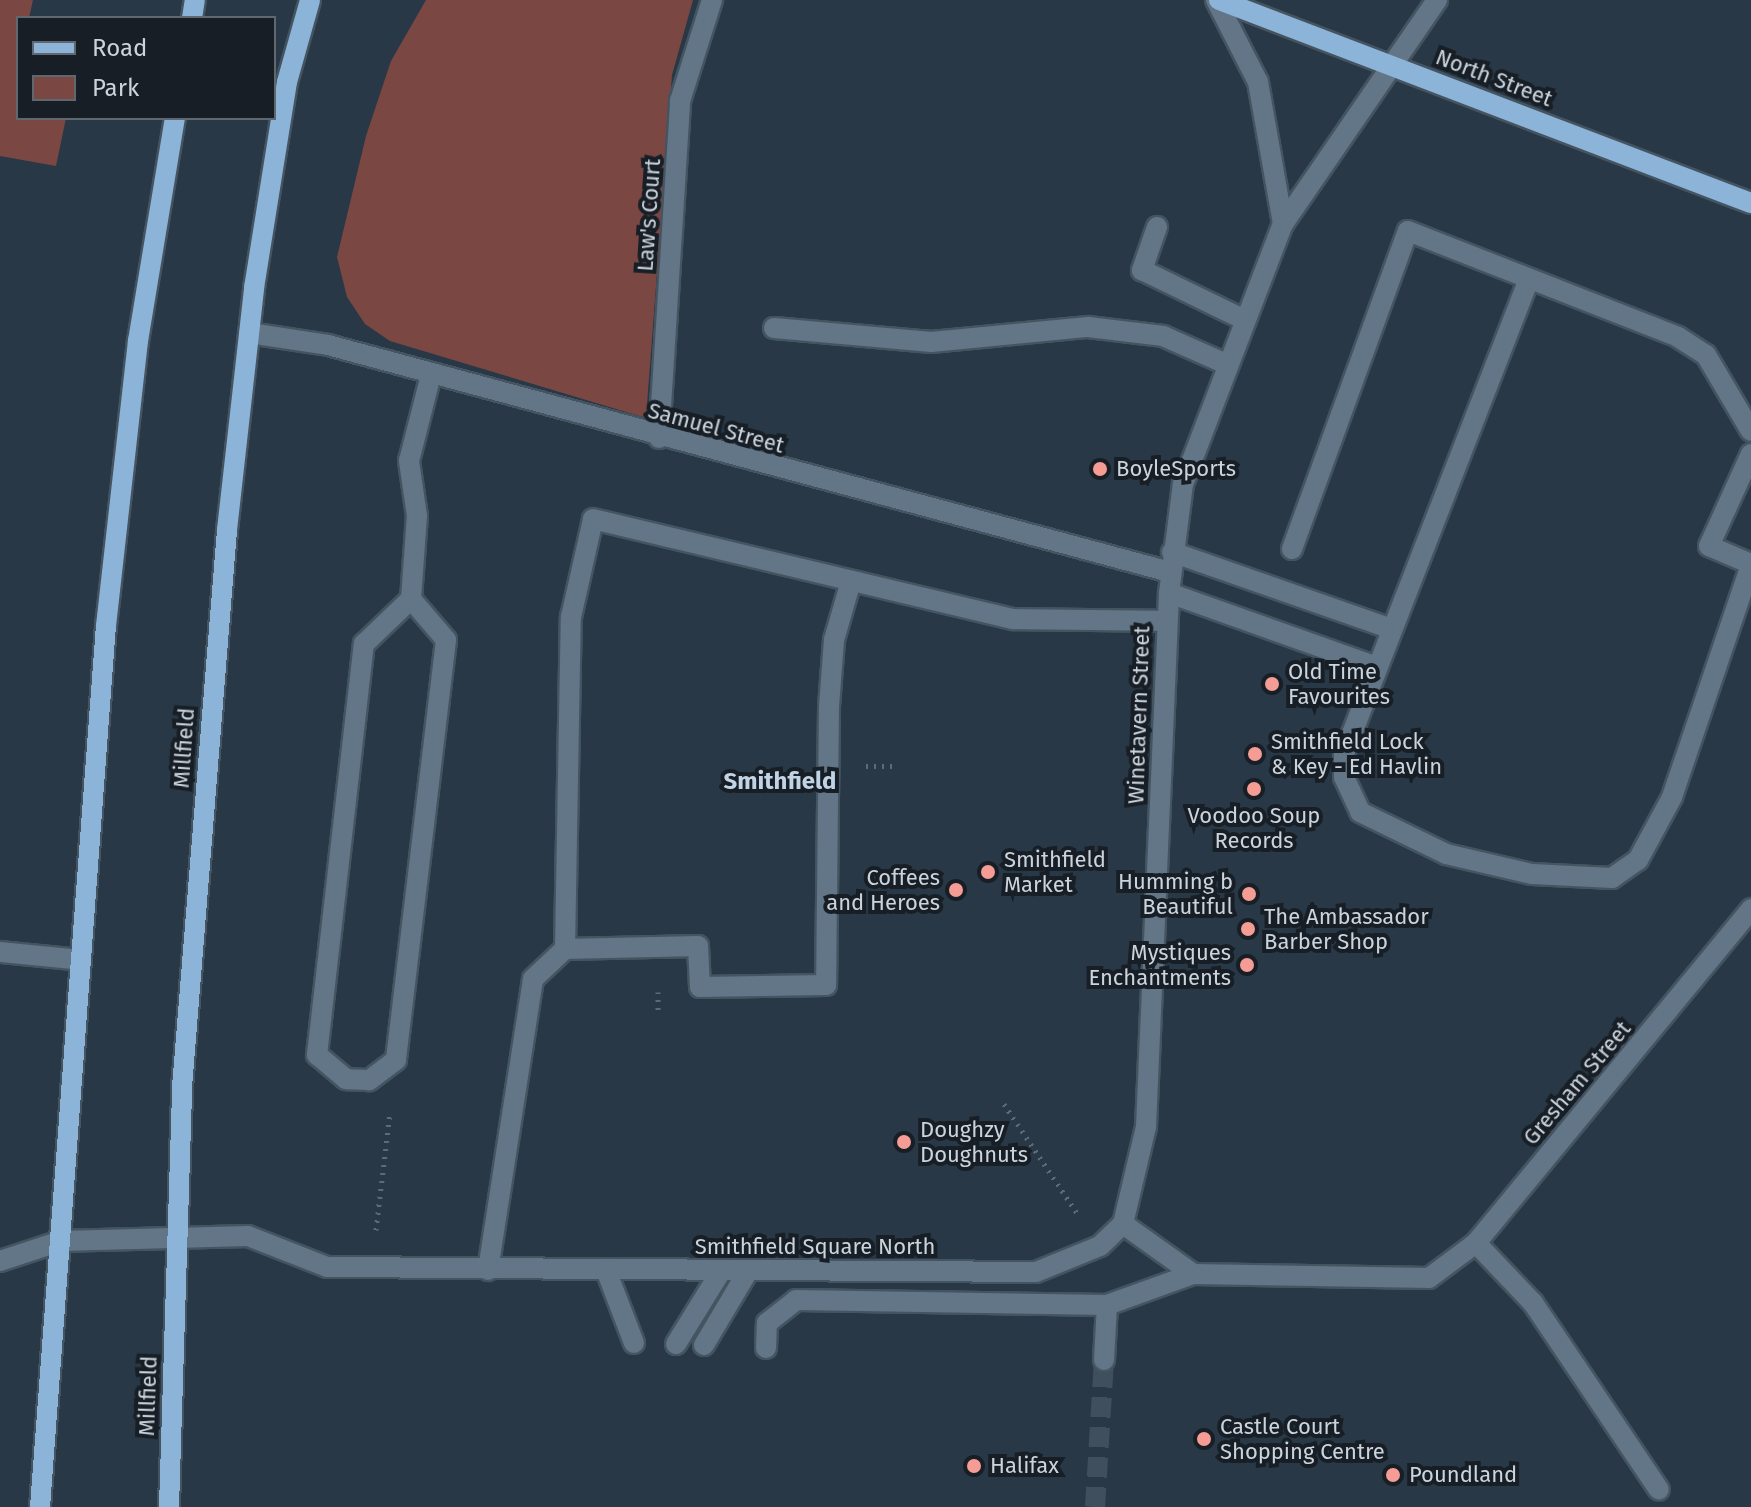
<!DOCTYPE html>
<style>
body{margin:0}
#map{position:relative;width:1751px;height:1507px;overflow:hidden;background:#283846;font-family:"Fira Sans",sans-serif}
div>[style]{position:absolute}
.green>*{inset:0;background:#7a4743}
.minor-tunnel>*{height:20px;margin-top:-10px;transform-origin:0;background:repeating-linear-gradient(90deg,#404f5d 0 20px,transparent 0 30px)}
.path>*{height:5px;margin-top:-2.5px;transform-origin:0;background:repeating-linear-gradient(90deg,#5d6a77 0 2px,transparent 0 8px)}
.roads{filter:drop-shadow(2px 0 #455461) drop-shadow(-2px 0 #455461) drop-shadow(0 2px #455461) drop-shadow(0 -2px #455461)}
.minor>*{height:20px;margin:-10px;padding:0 10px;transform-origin:10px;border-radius:10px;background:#627687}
.major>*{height:20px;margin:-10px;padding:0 10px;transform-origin:10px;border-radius:10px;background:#8cb4d8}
.dots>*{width:22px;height:22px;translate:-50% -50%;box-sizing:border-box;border:4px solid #171e25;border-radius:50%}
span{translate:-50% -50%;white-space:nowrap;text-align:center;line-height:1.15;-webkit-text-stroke:8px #171e25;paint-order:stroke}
.street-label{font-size:22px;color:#cbd4dd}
.poi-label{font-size:22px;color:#cbd4dd}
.left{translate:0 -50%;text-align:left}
.right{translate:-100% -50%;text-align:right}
.neighbourhood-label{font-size:24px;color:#c1d4e6;font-weight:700}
.legend{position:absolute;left:16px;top:16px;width:260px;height:104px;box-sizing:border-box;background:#171e25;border:2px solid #5f676f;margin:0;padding:10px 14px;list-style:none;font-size:24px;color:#cbd4dd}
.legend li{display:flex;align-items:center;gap:16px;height:40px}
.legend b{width:40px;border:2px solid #5f676f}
</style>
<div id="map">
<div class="green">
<div style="clip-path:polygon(0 0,33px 0,29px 18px,18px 18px,18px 118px,66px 118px,56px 166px,0 156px)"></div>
<div style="clip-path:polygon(426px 0,693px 0,672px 75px,646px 418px,390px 341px,365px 324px,347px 297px,337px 257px,366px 136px,391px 61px)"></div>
</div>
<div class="minor-tunnel">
<div style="left:1095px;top:1507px;width:147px;rotate:-86.5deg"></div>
</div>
<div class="path">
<div style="left:866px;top:766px;width:31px"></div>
<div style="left:658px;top:992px;width:23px;rotate:90deg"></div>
<div style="left:1004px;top:1104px;width:131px;rotate:56.2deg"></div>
<div style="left:376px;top:1230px;width:118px;rotate:-83.2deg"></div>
</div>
<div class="roads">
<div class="minor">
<div style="left:1216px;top:0;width:92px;rotate:62.9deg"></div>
<div style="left:1258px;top:82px;width:144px;rotate:80deg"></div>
<div style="left:1157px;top:227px;width:46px;rotate:109.2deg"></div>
<div style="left:1142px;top:270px;width:112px;rotate:25.9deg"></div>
<div style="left:1529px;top:279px;width:510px;rotate:111.28deg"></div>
<div style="left:1344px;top:754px;width:23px;rotate:90deg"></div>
<div style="left:1344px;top:777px;width:38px;rotate:65deg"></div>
<div style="left:1360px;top:812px;width:96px;rotate:26deg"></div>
<div style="left:1446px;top:854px;width:88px;rotate:13.1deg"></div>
<div style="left:1532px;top:874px;width:80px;rotate:2.9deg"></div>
<div style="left:1612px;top:878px;width:32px;rotate:-35deg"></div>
<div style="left:1638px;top:860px;width:72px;rotate:-61.6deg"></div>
<div style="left:1672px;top:797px;width:245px;rotate:-71.2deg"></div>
<div style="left:774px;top:328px;width:158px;rotate:5.1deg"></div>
<div style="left:931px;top:342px;width:158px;rotate:-5.5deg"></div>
<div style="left:1088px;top:327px;width:76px;rotate:6.8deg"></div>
<div style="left:1163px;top:336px;width:67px;rotate:23.9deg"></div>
<div style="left:249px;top:333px;width:80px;rotate:8.6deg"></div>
<div style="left:328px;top:345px;width:872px;rotate:15.09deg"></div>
<div style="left:659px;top:438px;width:338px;rotate:-86.4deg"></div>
<div style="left:680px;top:101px;width:106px;rotate:-72.4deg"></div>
<div style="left:1751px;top:454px;width:101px;rotate:114.5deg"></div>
<div style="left:1709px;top:546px;width:46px;rotate:23.2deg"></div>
<div style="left:1292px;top:549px;width:338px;rotate:-70deg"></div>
<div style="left:1408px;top:231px;width:290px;rotate:21.4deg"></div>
<div style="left:1678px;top:337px;width:33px;rotate:33deg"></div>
<div style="left:1706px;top:355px;width:88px;rotate:59.4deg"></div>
<div style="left:1172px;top:552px;width:230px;rotate:19.3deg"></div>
<div style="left:851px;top:581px;width:61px;rotate:106.1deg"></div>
<div style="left:834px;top:640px;width:66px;rotate:94.3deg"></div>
<div style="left:829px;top:706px;width:279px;rotate:90.6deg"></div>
<div style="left:826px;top:985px;width:126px;rotate:179.1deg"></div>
<div style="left:700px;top:987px;width:41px;rotate:-92.8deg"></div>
<div style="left:698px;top:946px;width:133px;rotate:178.7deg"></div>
<div style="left:565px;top:949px;width:332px;rotate:-89deg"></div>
<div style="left:571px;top:617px;width:100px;rotate:-77.3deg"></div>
<div style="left:593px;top:519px;width:432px;rotate:13.4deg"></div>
<div style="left:1013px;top:619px;width:154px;rotate:0.7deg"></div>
<div style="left:1169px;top:593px;width:218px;rotate:19.6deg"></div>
<div style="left:411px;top:599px;width:54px;rotate:49.5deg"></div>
<div style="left:446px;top:640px;width:423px;rotate:96.8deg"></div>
<div style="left:396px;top:1060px;width:34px;rotate:143deg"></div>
<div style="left:369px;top:1080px;width:23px;rotate:-178deg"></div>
<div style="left:346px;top:1079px;width:38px;rotate:-140deg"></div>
<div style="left:317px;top:1055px;width:414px;rotate:-83.5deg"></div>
<div style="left:364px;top:644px;width:65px;rotate:-43.8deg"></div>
<div style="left:411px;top:599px;width:83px;rotate:-85.9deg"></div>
<div style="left:417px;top:516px;width:56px;rotate:-98.3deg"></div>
<div style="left:409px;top:461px;width:89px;rotate:-75.7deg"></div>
<div style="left:0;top:952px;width:81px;rotate:5.6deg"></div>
<div style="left:1123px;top:1224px;width:86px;rotate:35.5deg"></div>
<div style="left:1193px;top:1274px;width:236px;rotate:1deg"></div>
<div style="left:1429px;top:1278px;width:59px;rotate:-36.7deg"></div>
<div style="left:1476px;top:1243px;width:433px;rotate:-50.5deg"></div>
<div style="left:1476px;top:1243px;width:83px;rotate:46.5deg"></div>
<div style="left:1533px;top:1303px;width:225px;rotate:56deg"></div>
<div style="left:0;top:1261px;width:64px;rotate:-18.2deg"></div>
<div style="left:61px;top:1241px;width:187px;rotate:-1.5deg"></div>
<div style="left:248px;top:1236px;width:85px;rotate:21.4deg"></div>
<div style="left:327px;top:1267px;width:709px;rotate:0.4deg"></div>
<div style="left:1036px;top:1272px;width:69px;rotate:-22.1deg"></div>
<div style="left:1100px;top:1246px;width:32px;rotate:-44deg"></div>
<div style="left:1123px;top:1224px;width:100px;rotate:-76.7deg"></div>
<div style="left:1146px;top:1127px;width:534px;rotate:-87.53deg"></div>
<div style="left:1169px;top:593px;width:110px;rotate:-82.7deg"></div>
<div style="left:1183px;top:484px;width:279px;rotate:-69deg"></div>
<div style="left:1283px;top:224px;width:272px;rotate:-55.5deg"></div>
<div style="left:488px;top:1270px;width:294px;rotate:-81.2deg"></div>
<div style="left:533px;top:979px;width:44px;rotate:-43.2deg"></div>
<div style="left:606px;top:1270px;width:78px;rotate:69deg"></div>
<div style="left:676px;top:1344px;width:86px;rotate:-58.3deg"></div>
<div style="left:704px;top:1345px;width:86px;rotate:-59.3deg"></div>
<div style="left:766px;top:1348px;width:25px;rotate:-88deg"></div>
<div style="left:767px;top:1323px;width:37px;rotate:-38deg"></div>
<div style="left:796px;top:1300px;width:311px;rotate:0.9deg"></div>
<div style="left:1107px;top:1305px;width:91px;rotate:-19.8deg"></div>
<div style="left:1104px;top:1360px;width:55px;rotate:-86.9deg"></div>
</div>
<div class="major">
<div style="left:1219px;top:0;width:569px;rotate:20.89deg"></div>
<div style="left:192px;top:18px;width:18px;rotate:-81deg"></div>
<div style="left:40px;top:1507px;width:883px;rotate:-85.72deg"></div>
<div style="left:106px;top:626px;width:287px;rotate:-83.6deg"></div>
<div style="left:138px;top:341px;width:226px;rotate:-80.6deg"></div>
<div style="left:169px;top:1507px;width:420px;rotate:-88.2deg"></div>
<div style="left:182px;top:1087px;width:559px;rotate:-85.38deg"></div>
<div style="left:227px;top:530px;width:244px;rotate:-83.6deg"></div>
<div style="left:254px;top:288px;width:209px;rotate:-80.9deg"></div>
<div style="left:287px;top:82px;width:85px;rotate:-74.3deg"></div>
</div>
</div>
<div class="dots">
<div style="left:1100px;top:469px;background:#f59c95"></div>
<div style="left:1272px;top:684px;background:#f59c95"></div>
<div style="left:1255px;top:754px;background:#f59c95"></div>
<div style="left:1254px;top:789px;background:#f59c95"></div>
<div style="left:988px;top:872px;background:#f59c95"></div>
<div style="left:956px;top:890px;background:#f59c95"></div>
<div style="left:1249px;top:894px;background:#f59c95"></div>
<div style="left:1248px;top:929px;background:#f59c95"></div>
<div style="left:1247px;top:965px;background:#f59c95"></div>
<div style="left:904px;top:1142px;background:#f59c95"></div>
<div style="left:1204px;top:1439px;background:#f59c95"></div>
<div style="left:974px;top:1466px;background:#f59c95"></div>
<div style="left:1393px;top:1475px;background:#f59c95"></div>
</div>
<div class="street-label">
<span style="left:1494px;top:78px;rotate:21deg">North Street</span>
<span style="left:649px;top:215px;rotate:-86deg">Law's Court</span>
<span style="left:716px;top:428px;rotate:15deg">Samuel Street</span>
<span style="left:1139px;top:715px;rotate:-88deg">Winetavern Street</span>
<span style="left:184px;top:748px;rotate:-86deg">Millfield</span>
<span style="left:1577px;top:1083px;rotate:-50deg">Gresham Street</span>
<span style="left:815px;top:1247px">Smithfield Square North</span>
<span style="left:148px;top:1396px;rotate:-88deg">Millfield</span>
</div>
<div class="poi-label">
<span class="left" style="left:1116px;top:469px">BoyleSports</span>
<span class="left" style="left:1288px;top:684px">Old Time<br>Favourites</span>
<span class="left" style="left:1271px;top:754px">Smithfield Lock<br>&amp; Key - Ed Havlin</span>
<span style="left:1254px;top:828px">Voodoo Soup<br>Records</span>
<span class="left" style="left:1004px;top:872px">Smithfield<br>Market</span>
<span class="right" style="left:940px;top:890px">Coffees<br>and Heroes</span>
<span class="right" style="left:1233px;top:894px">Humming b<br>Beautiful</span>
<span class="left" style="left:1264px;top:929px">The Ambassador<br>Barber Shop</span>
<span class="right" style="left:1231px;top:965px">Mystiques<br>Enchantments</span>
<span class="left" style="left:920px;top:1142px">Doughzy<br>Doughnuts</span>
<span class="left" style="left:1220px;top:1439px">Castle Court<br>Shopping Centre</span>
<span class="left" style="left:990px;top:1466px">Halifax</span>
<span class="left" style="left:1409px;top:1475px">Poundland</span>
</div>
<div class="neighbourhood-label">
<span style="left:780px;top:782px">Smithfield</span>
</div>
<ul class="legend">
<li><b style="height:10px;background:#8cb4d8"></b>Road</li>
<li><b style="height:22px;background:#7a4743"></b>Park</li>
</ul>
</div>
